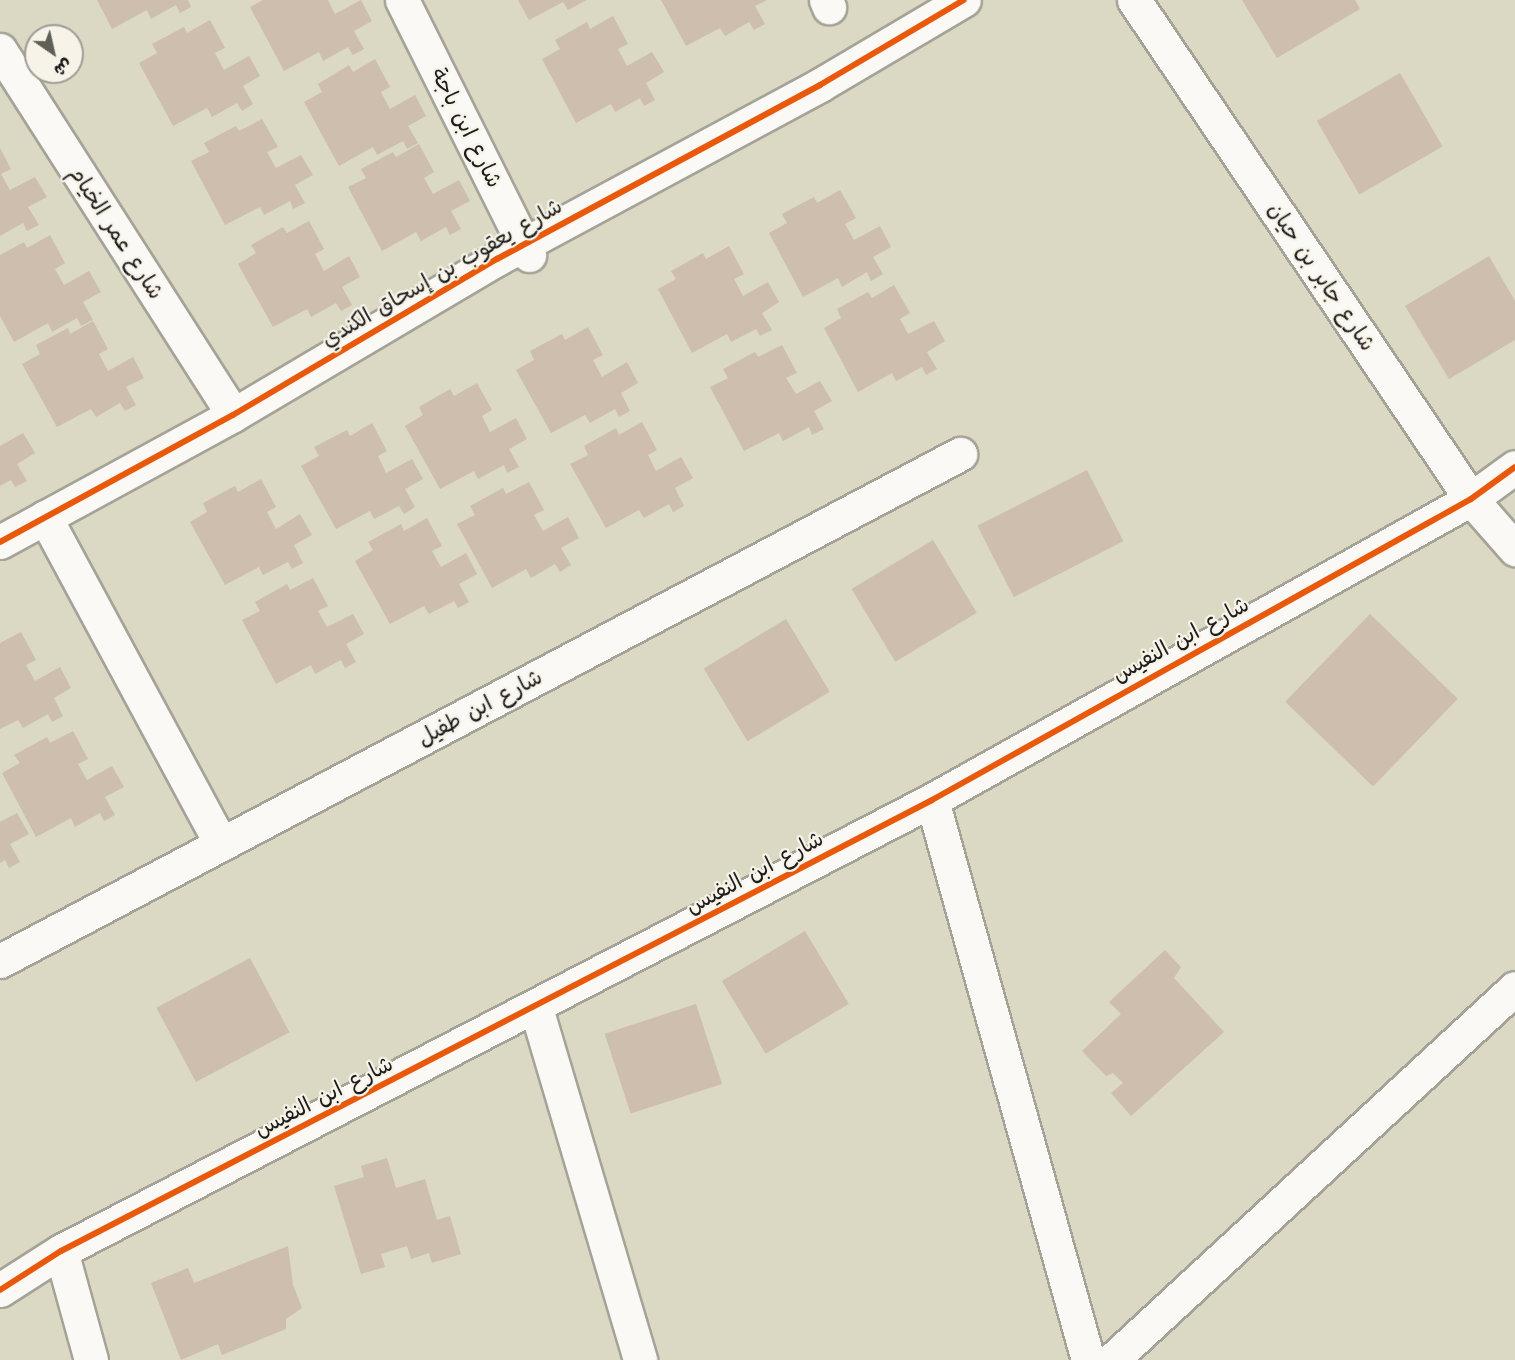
<!DOCTYPE html>
<meta charset="utf-8">
<style>
body{margin:0}
#map{position:relative;width:1515px;height:1360px;overflow:hidden;background:#dbd8c4;font-family:"Architects Daughter","Playpen Sans Arabic",sans-serif}
div>[style]{position:absolute}
.building>*{inset:0;background:#cdbead;transform-origin:0 0}
.roads{filter:drop-shadow(2px 0 #a5a397) drop-shadow(-2px 0 #a5a397) drop-shadow(0 2px #a5a397) drop-shadow(0 -2px #a5a397)}
.minor>*{height:33px;margin:-16.5px;padding:0 16.5px;transform-origin:16.5px;border-radius:16.5px;background:#faf9f6}
.cycleway>*{height:6px;margin:-3px;padding:0 3px;transform-origin:3px;border-radius:3px;background:#e8590c}
span{translate:-50% -50%;white-space:nowrap;text-align:center;line-height:1.15;-webkit-text-stroke:4.5px #f7f3e8;paint-order:stroke}
.street-label{font-size:22px;color:#1c1c1c}
.north{position:absolute;left:24px;top:24px;width:60px;height:60px;box-sizing:border-box;background:#f7f3e8;border:2px solid #9f9d96;border-radius:50%;rotate:146deg;font-size:16px;font-weight:700;line-height:24px;text-align:center;color:#1c1c1c}
.north::after{content:'';display:block;margin:auto;width:21px;height:27px;background:#5f5e57;clip-path:polygon(50% 0,100% 100%,50% 72%,0 100%)}
</style>
<div id="map">
<div class="building">
<div style="clip-path:polygon(97px 0,188px 0,191px 7px,180px 13px,176px 5px,151px 19px,147px 10px,112px 29px)"></div>
<div style="clip-path:polygon(263px 0,328px 0,335px 14px,361px 0,372px 21px,354px 31px,364px 49px,353px 55px,348px 47px,323px 61px,319px 52px,284px 71px,250px 7px)"></div>
<div style="clip-path:polygon(518px 0,587px 0,568px 10px,563px 2px,529px 20px)"></div>
<div style="clip-path:polygon(661px 0,767px 0,755px 6px,765px 24px,754px 30px,749px 22px,725px 36px,720px 28px,686px 46px)"></div>
<div style="clip-path:polygon(1242px 0,1355px 0,1360px 9px,1277px 58px)"></div>
<div style="clip-path:polygon(613px 16px,628px 44px,618px 49px,627px 66px,652px 52px,664px 72px,646px 83px,655px 100px,644px 106px,640px 98px,615px 112px,611px 104px,576px 123px,542px 59px,560px 49px,555px 40px,587px 22px,590px 29px)"></div>
<div style="clip-path:polygon(210px 20px,225px 48px,215px 53px,224px 70px,249px 56px,260px 76px,243px 86px,253px 104px,242px 111px,237px 103px,212px 117px,207px 108px,173px 126px,139px 63px,157px 53px,152px 44px,184px 27px,187px 33px)"></div>
<div style="clip-path:polygon(375px 59px,390px 87px,381px 92px,390px 109px,415px 95px,426px 116px,408px 126px,418px 143px,407px 149px,403px 141px,377px 155px,373px 147px,339px 166px,304px 102px,322px 92px,318px 84px,349px 65px,353px 72px)"></div>
<div style="left:1400px;top:73px;width:85px;height:96px;rotate:60deg"></div>
<div style="clip-path:polygon(262px 119px,278px 147px,267px 152px,276px 168px,301px 155px,313px 175px,295px 185px,305px 203px,293px 209px,290px 201px,264px 215px,260px 207px,225px 225px,191px 161px,209px 152px,204px 143px,236px 126px,239px 131px)"></div>
<div style="clip-path:polygon(419px 144px,434px 172px,424px 178px,433px 194px,459px 180px,470px 201px,451px 211px,461px 229px,450px 235px,446px 227px,421px 241px,416px 232px,382px 251px,348px 187px,366px 178px,361px 169px,393px 152px,396px 157px)"></div>
<div style="clip-path:polygon(0 148px,11px 169px,1px 174px,10px 190px,35px 177px,47px 197px,28px 207px,39px 225px,27px 231px,23px 223px,0 236px)"></div>
<div style="clip-path:polygon(840px 190px,856px 218px,845px 224px,854px 240px,880px 226px,891px 247px,873px 257px,883px 274px,871px 281px,867px 272px,842px 287px,838px 278px,803px 297px,769px 233px,787px 223px,782px 214px,814px 197px,817px 203px)"></div>
<div style="clip-path:polygon(309px 221px,324px 249px,315px 254px,324px 271px,349px 256px,360px 277px,342px 287px,352px 305px,341px 311px,336px 303px,311px 317px,307px 309px,273px 327px,238px 264px,256px 253px,251px 245px,283px 227px,287px 233px)"></div>
<div style="clip-path:polygon(50px 235px,65px 263px,55px 269px,64px 285px,89px 271px,101px 292px,83px 302px,93px 320px,81px 326px,77px 318px,52px 332px,48px 323px,14px 342px,0 316px,0 255px,24px 242px,27px 248px)"></div>
<div style="clip-path:polygon(729px 246px,744px 274px,734px 279px,743px 296px,768px 282px,779px 302px,762px 313px,772px 330px,760px 336px,756px 329px,731px 342px,727px 334px,692px 353px,658px 289px,676px 279px,671px 271px,703px 253px,706px 259px)"></div>
<div style="clip-path:polygon(1489px 256px,1515px 301px,1515px 340px,1449px 379px,1405px 306px)"></div>
<div style="clip-path:polygon(894px 285px,910px 313px,900px 319px,908px 334px,934px 321px,945px 341px,927px 352px,937px 369px,926px 375px,922px 367px,896px 381px,892px 373px,858px 392px,824px 328px,841px 318px,837px 309px,868px 292px,872px 298px)"></div>
<div style="clip-path:polygon(93px 321px,108px 349px,99px 354px,108px 371px,133px 357px,144px 378px,126px 387px,136px 405px,125px 411px,120px 403px,96px 417px,91px 409px,57px 427px,22px 364px,40px 354px,36px 345px,68px 328px,70px 334px)"></div>
<div style="clip-path:polygon(588px 327px,603px 355px,593px 360px,602px 377px,627px 362px,638px 383px,621px 393px,630px 411px,619px 417px,615px 409px,590px 423px,585px 415px,551px 433px,516px 370px,534px 360px,530px 351px,562px 334px,565px 340px)"></div>
<div style="clip-path:polygon(782px 345px,797px 373px,786px 378px,796px 394px,820px 381px,832px 401px,814px 411px,824px 429px,812px 435px,809px 427px,783px 441px,779px 433px,744px 451px,710px 387px,728px 378px,723px 369px,755px 352px,758px 357px)"></div>
<div style="clip-path:polygon(477px 383px,492px 410px,482px 416px,490px 432px,516px 418px,527px 439px,509px 449px,519px 467px,507px 473px,504px 465px,478px 479px,474px 471px,440px 489px,405px 426px,423px 415px,419px 407px,450px 389px,454px 396px)"></div>
<div style="clip-path:polygon(642px 422px,657px 450px,648px 455px,656px 471px,681px 457px,693px 478px,675px 488px,684px 506px,673px 512px,669px 504px,644px 518px,639px 510px,606px 528px,570px 464px,588px 455px,584px 446px,616px 428px,619px 435px)"></div>
<div style="clip-path:polygon(372px 423px,387px 451px,378px 456px,386px 473px,412px 459px,423px 479px,405px 489px,415px 507px,404px 514px,399px 506px,374px 519px,370px 511px,336px 529px,301px 466px,319px 456px,314px 447px,347px 430px,350px 436px)"></div>
<div style="clip-path:polygon(23px 433px,35px 453px,17px 464px,27px 481px,15px 487px,11px 480px,0 486px,0 446px)"></div>
<div style="left:1087px;top:470px;width:80px;height:123px;rotate:63deg"></div>
<div style="clip-path:polygon(261px 479px,276px 507px,267px 512px,276px 529px,300px 514px,312px 535px,294px 545px,303px 563px,292px 569px,288px 562px,263px 575px,259px 567px,225px 585px,190px 522px,207px 512px,203px 503px,235px 486px,238px 492px)"></div>
<div style="clip-path:polygon(529px 482px,544px 510px,534px 515px,543px 531px,568px 517px,579px 538px,561px 548px,571px 565px,560px 572px,555px 564px,531px 578px,526px 569px,492px 588px,457px 524px,475px 515px,470px 506px,503px 488px,506px 494px)"></div>
<div style="clip-path:polygon(427px 518px,442px 546px,432px 551px,441px 567px,466px 553px,477px 574px,459px 584px,469px 602px,458px 608px,454px 601px,429px 614px,424px 606px,390px 624px,355px 561px,373px 550px,368px 542px,401px 524px,404px 531px)"></div>
<div style="left:933px;top:540px;width:85px;height:95px;rotate:59deg"></div>
<div style="clip-path:polygon(313px 578px,328px 606px,318px 611px,327px 627px,353px 614px,364px 634px,346px 644px,356px 662px,345px 668px,341px 660px,315px 674px,311px 665px,276px 684px,242px 620px,260px 611px,255px 602px,287px 584px,290px 590px)"></div>
<div style="left:1370px;top:614px;width:122px;height:122px;rotate:44deg"></div>
<div style="left:786px;top:619px;width:85px;height:96px;rotate:59deg"></div>
<div style="clip-path:polygon(21px 632px,36px 660px,26px 665px,35px 681px,60px 667px,71px 688px,54px 698px,63px 716px,52px 722px,48px 714px,23px 728px,18px 720px,0 729px,0 643px)"></div>
<div style="clip-path:polygon(73px 731px,88px 759px,78px 764px,87px 780px,112px 766px,124px 787px,105px 797px,115px 815px,104px 821px,100px 813px,75px 827px,71px 818px,36px 837px,2px 773px,20px 763px,14px 755px,47px 737px,50px 743px)"></div>
<div style="clip-path:polygon(17px 813px,29px 834px,10px 844px,20px 862px,9px 868px,5px 860px,0 863px,0 822px)"></div>
<div style="left:805px;top:931px;width:85px;height:97px;rotate:59deg"></div>
<div style="clip-path:polygon(1165px 950px,1181px 967px,1174px 978px,1224px 1032px,1131px 1116px,1111px 1093px,1123px 1083px,1113px 1073px,1106px 1076px,1082px 1051px,1121px 1014px,1109px 1002px)"></div>
<div style="left:250px;top:958px;width:84px;height:106px;rotate:62deg"></div>
<div style="left:696px;top:1004px;width:84px;height:96px;rotate:72deg"></div>
<div style="clip-path:polygon(387px 1158px,396px 1188px,425px 1179px,437px 1220px,450px 1216px,461px 1254px,432px 1263px,429px 1253px,411px 1259px,407px 1246px,381px 1254px,385px 1267px,361px 1274px,334px 1186px,364px 1177px,361px 1166px)"></div>
<div style="clip-path:polygon(288px 1246px,293px 1285px,302px 1308px,286px 1319px,286px 1329px,222px 1355px,218px 1344px,181px 1360px,151px 1283px,188px 1268px,194px 1283px)"></div>
</div>
<div class="roads">
<div class="minor">
<div style="left:402px;top:0;width:285px;rotate:63.5deg"></div>
<div style="left:826px;top:0;width:8px;rotate:67deg"></div>
<div style="left:1134px;top:0;width:602px;rotate:55.97deg"></div>
<div style="left:1471px;top:499px;width:67px;rotate:48.7deg"></div>
<div style="left:0;top:50px;width:433px;rotate:57.4deg"></div>
<div style="left:45px;top:517px;width:371px;rotate:61.7deg"></div>
<div style="left:0;top:542px;width:265px;rotate:-28.6deg"></div>
<div style="left:233px;top:415px;width:307px;rotate:-30.6deg"></div>
<div style="left:497px;top:259px;width:367px;rotate:-28.3deg"></div>
<div style="left:820px;top:85px;width:167px;rotate:-30.6deg"></div>
<div style="left:932px;top:800px;width:581px;rotate:74.43deg"></div>
<div style="left:0;top:961px;width:1086px;rotate:-27.84deg"></div>
<div style="left:536px;top:1008px;width:367px;rotate:73.5deg"></div>
<div style="left:61px;top:1251px;width:113px;rotate:74.6deg"></div>
<div style="left:0;top:1290px;width:72px;rotate:-32.6deg"></div>
<div style="left:61px;top:1251px;width:981px;rotate:-27.37deg"></div>
<div style="left:932px;top:800px;width:617px;rotate:-29.18deg"></div>
<div style="left:1471px;top:499px;width:54px;rotate:-36deg"></div>
<div style="left:1112px;top:1360px;width:548px;rotate:-42.71deg"></div>
</div>
</div>
<div class="cycleway">
<div style="left:0;top:542px;width:265px;rotate:-28.6deg"></div>
<div style="left:233px;top:415px;width:307px;rotate:-30.6deg"></div>
<div style="left:497px;top:259px;width:367px;rotate:-28.3deg"></div>
<div style="left:820px;top:85px;width:167px;rotate:-30.6deg"></div>
<div style="left:0;top:1290px;width:72px;rotate:-32.6deg"></div>
<div style="left:61px;top:1251px;width:981px;rotate:-27.37deg"></div>
<div style="left:932px;top:800px;width:617px;rotate:-29.18deg"></div>
<div style="left:1471px;top:499px;width:54px;rotate:-36deg"></div>
</div>
<div class="street-label">
<span style="left:466px;top:128px;rotate:63deg">شارع ابن باجة</span>
<span style="left:116px;top:233px;rotate:57deg">شارع عمر الخيام</span>
<span style="left:442px;top:273px;rotate:-30deg">شارع يعقوب بن إسحاق الكندي</span>
<span style="left:1321px;top:277px;rotate:56deg">شارع جابر بن حيان</span>
<span style="left:1181px;top:640px;rotate:-29deg">شارع ابن النفيس</span>
<span style="left:480px;top:708px;rotate:-28deg">شارع ابن طفيل</span>
<span style="left:755px;top:873px;rotate:-28deg">شارع ابن النفيس</span>
<span style="left:324px;top:1097px;rotate:-27deg">شارع ابن النفيس</span>
</div>
<div class="north">ش</div>
</div>
